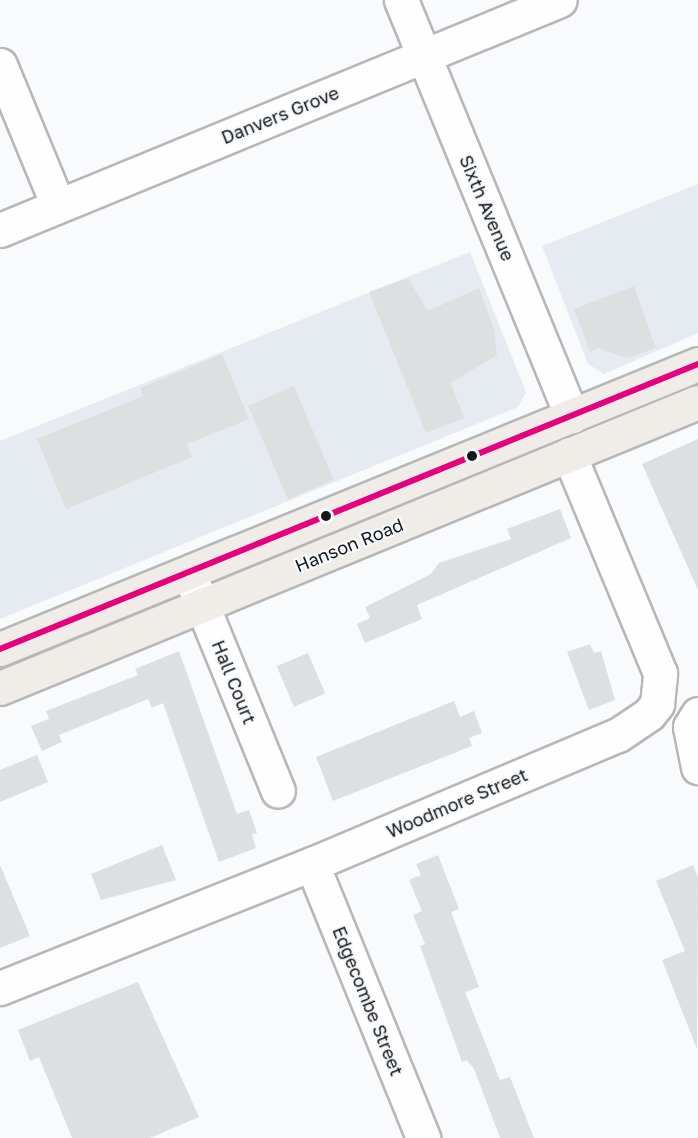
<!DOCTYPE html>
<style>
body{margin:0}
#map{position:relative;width:698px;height:1138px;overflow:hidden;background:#f8fafc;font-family:"Golos Text",sans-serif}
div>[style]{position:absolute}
.built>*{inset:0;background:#e6ebf1}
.building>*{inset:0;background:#dedfe1;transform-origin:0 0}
.roads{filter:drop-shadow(2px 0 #b7b7b9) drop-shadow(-2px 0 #b7b7b9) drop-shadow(0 2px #b7b7b9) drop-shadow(0 -2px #b7b7b9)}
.minor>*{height:33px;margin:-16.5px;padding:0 16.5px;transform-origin:16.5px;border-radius:16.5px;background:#fefeff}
.major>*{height:33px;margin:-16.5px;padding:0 16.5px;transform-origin:16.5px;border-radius:16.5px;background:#f0ece8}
.bus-1>*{height:6px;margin:-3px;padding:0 3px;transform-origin:3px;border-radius:3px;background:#e5007d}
.dots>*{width:16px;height:16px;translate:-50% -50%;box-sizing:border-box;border:3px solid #f7fafd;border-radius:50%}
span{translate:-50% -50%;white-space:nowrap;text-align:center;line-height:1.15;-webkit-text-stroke:4.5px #f7fafd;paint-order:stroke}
.street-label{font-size:18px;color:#151617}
</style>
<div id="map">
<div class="built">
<div style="clip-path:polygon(698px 184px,698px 333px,604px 374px,588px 364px,542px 246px)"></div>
<div style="clip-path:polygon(470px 252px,526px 392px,518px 407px,0 619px,0 441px)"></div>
</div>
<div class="building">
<div style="clip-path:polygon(408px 278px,428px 311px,479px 288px,494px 329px,497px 355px,451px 383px,464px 418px,426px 433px,369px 292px)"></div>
<div style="clip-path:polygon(634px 286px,656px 348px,627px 358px,598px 348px,590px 352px,574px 309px)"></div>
<div style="clip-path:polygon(222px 354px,249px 419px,187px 444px,192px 457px,66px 509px,37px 439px,143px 396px,140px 388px)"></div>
<div style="left:294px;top:386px;width:102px;height:50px;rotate:67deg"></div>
<div style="clip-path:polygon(698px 439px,698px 590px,642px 464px)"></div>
<div style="clip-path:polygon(560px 509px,571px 538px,417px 605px,422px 619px,365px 643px,357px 624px,370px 618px,365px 607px,431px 574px,439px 563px,511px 539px,507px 529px)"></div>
<div style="clip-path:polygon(590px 644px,594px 653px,601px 651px,615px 700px,589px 710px,567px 652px)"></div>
<div style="clip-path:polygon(179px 651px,237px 814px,249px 810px,257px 833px,252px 835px,256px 848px,219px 862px,163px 703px,152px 708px,148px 699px,59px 735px,62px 742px,42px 751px,31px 726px,49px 719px,46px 711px,138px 675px,135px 669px)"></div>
<div style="left:308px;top:653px;width:44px;height:34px;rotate:67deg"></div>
<div style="clip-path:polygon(454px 701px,460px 717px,474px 711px,482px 733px,469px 738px,472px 746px,333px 801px,316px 757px)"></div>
<div style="clip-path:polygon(37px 755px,48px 782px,0 802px,0 770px)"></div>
<div style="clip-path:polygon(162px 845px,176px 880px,101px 900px,91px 874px)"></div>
<div style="clip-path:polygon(438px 855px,459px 909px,451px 912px,479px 987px,465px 992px,500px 1080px,510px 1077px,534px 1138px,500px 1138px,474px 1069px,467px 1060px,462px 1062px,420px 946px,425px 944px,413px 915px,422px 911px,409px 880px,421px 875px,416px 864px)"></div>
<div style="clip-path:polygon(0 865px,30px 936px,0 948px)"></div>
<div style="clip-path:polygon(693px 865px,698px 877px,697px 1049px,662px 960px,685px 951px,656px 881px)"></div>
<div style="clip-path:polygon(138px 982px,199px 1117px,150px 1138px,72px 1138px,39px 1057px,30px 1061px,18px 1030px)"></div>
</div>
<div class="roads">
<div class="minor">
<div style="left:401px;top:0;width:450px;rotate:67.7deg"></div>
<div style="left:0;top:65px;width:152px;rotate:67.6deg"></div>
<div style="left:0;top:230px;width:605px;rotate:-22.33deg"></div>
<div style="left:189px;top:573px;width:235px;rotate:67.8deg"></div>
<div style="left:698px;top:714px;width:15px;rotate:122deg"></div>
<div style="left:690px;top:727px;width:41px;rotate:78.7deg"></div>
<div style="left:312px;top:864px;width:296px;rotate:67.9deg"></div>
<div style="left:0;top:988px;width:336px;rotate:-21.7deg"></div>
<div style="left:312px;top:864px;width:332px;rotate:-22.9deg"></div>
<div style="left:618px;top:735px;width:37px;rotate:-34deg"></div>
<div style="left:649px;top:714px;width:13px;rotate:-51deg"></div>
<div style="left:657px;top:704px;width:31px;rotate:-84deg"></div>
<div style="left:660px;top:673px;width:237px;rotate:-112.6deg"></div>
</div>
<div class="major">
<div style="left:0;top:649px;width:754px;rotate:-22.21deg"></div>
<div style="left:0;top:688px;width:754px;rotate:-22.28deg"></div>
</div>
</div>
<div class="bus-1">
<div style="left:0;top:649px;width:754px;rotate:-22.21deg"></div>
</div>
<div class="dots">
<div style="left:472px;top:456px;background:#151617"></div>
<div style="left:326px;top:516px;background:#151617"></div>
</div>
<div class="street-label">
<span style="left:280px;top:115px;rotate:-22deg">Danvers Grove</span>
<span style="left:487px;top:208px;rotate:67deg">Sixth Avenue</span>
<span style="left:349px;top:545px;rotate:-22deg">Hanson Road</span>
<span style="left:234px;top:682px;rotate:68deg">Hall Court</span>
<span style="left:457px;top:803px;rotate:-23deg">Woodmore Street</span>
<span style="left:368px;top:1001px;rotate:68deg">Edgecombe Street</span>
</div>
</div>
